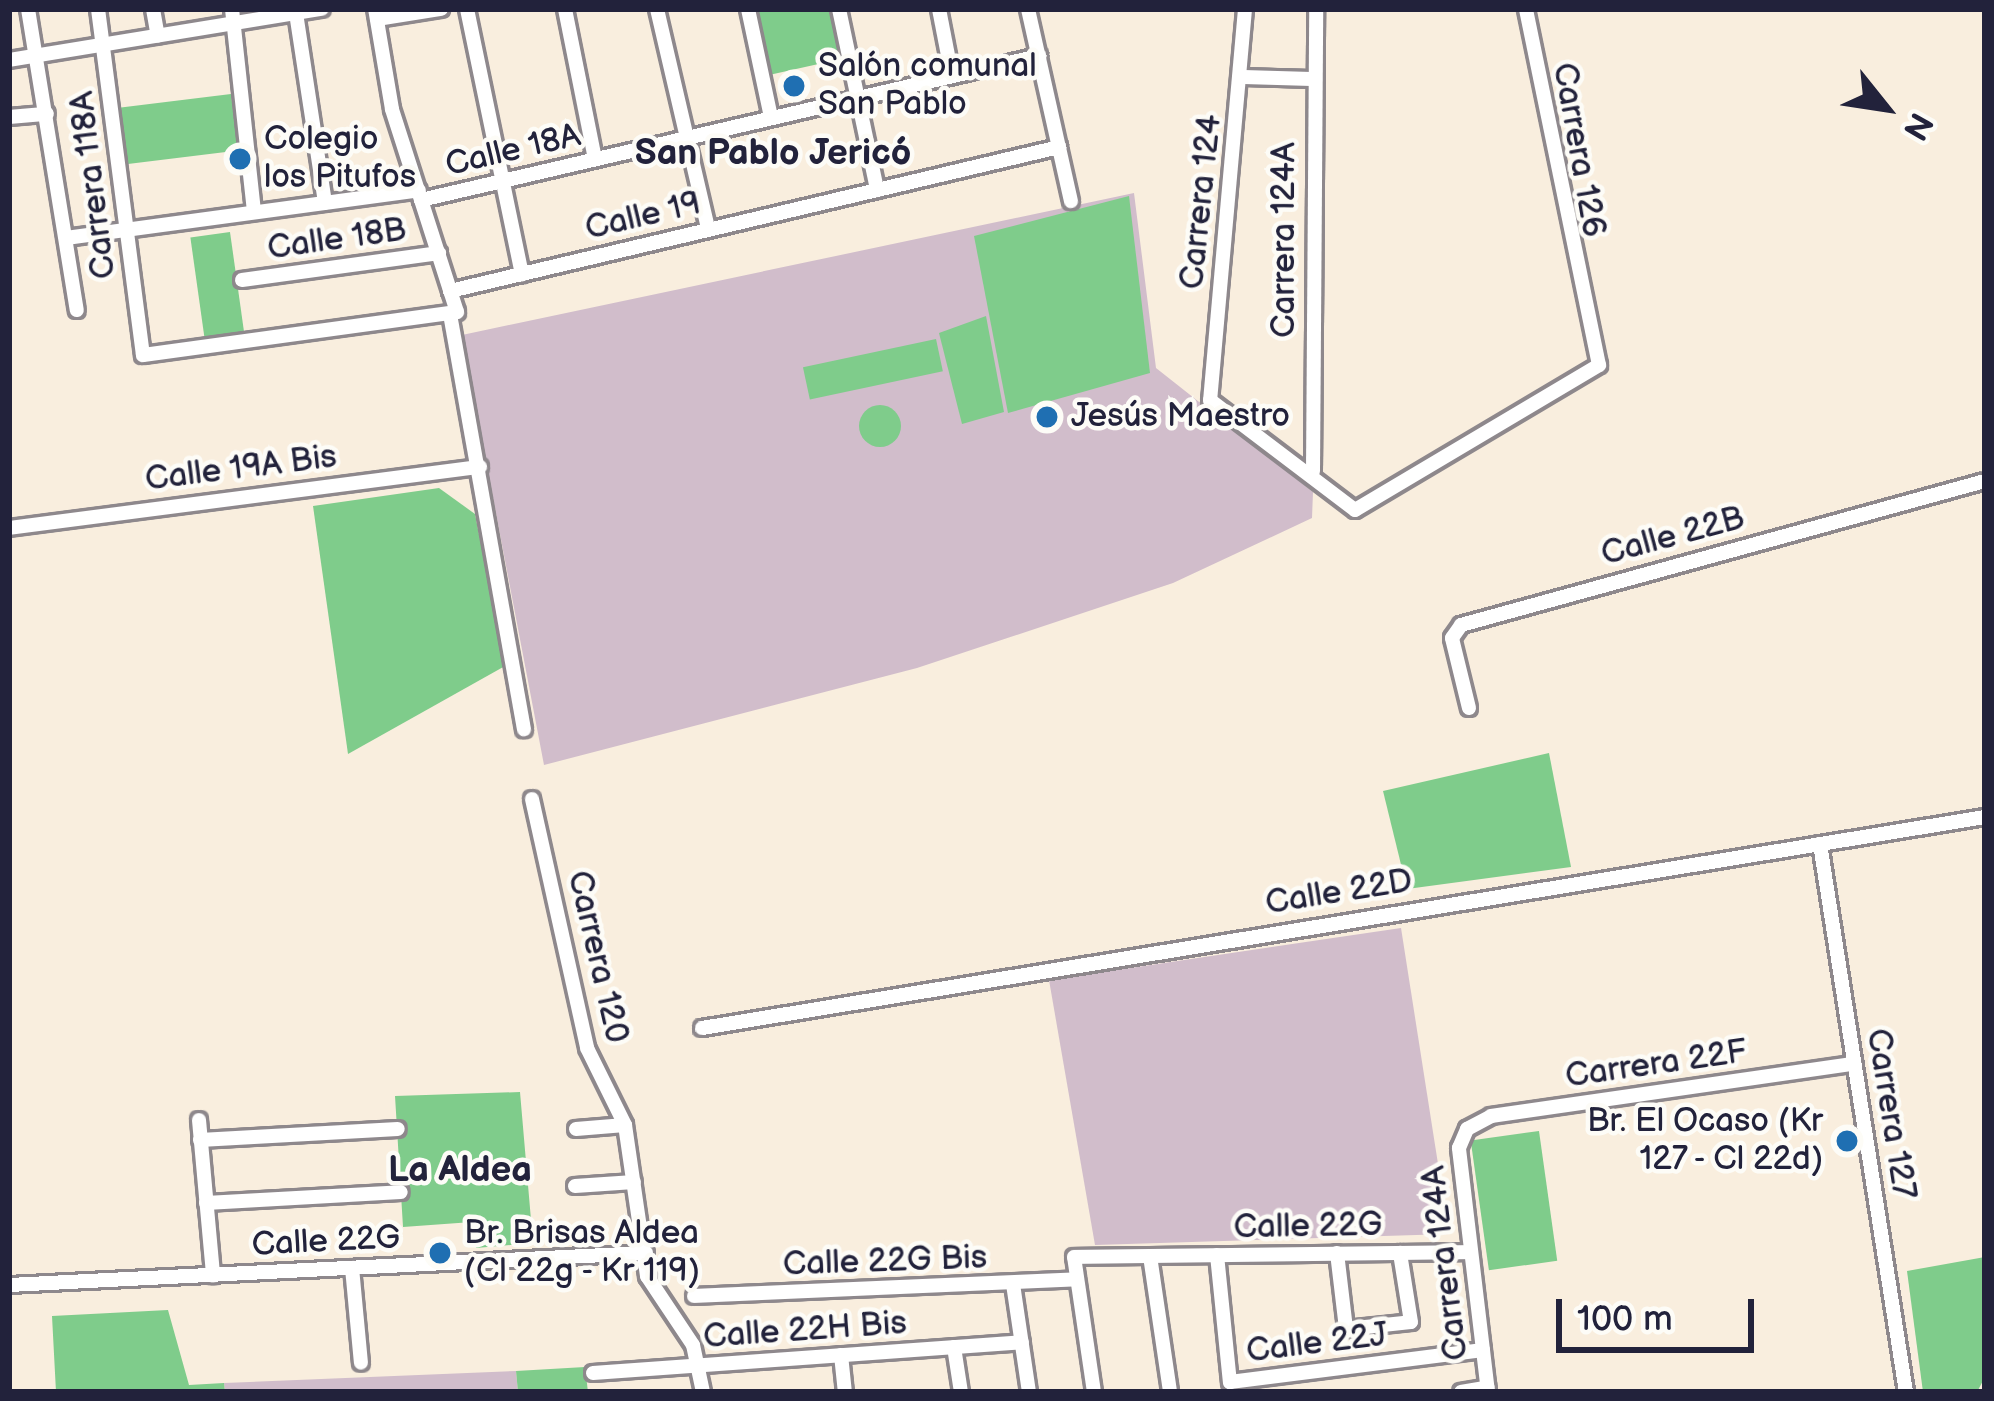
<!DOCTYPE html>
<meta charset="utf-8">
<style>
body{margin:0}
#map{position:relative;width:1994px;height:1401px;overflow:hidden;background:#f9eede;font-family:"Balsamiq Sans",sans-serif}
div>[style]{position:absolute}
.industrial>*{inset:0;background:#d1bdcb}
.green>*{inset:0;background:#7fcc8b;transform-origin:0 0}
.round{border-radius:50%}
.roads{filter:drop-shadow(3px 0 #8e888c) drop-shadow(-3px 0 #8e888c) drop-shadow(0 3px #8e888c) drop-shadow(0 -3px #8e888c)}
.minor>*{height:14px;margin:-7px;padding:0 7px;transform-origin:7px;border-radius:7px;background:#fff}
.dots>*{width:33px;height:33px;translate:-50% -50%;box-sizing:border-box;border:6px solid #fdfcf7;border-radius:50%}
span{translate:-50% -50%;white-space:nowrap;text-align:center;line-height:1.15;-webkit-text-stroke:9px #fdfcf7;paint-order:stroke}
.poi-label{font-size:33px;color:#22223b}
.left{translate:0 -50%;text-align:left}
.right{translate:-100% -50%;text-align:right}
.street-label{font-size:33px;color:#22223b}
.neighbourhood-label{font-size:36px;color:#22223b;font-weight:700}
.frame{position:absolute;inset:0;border:12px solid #22223b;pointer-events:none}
.north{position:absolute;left:1826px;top:48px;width:120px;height:120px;-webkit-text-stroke:9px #fdfcf7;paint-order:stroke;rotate:120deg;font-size:33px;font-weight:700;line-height:48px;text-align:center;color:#22223b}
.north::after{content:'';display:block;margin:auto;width:42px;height:54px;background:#22223b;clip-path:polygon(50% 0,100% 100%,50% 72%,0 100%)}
.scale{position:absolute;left:1556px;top:1299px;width:198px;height:54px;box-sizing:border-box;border:6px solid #22223b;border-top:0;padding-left:15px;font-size:36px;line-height:42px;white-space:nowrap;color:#22223b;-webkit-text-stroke:9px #fdfcf7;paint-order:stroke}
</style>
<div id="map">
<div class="industrial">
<div style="clip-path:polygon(1134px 193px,1156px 368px,1313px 492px,1312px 518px,1173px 583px,917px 668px,544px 765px,462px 335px)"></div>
<div style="clip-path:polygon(1401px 928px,1449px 1234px,1095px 1245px,1049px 980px)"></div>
<div style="clip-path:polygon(516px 1371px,518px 1392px,225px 1392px,224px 1383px)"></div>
</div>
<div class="green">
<div style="clip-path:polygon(754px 9px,832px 9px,841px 59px,769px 75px)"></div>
<div style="left:231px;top:94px;width:57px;height:117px;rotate:83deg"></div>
<div style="clip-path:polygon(1129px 196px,1150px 373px,1008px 413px,974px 236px)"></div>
<div style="left:230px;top:232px;width:106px;height:40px;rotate:82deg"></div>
<div style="clip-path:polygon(986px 316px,1004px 412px,962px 424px,939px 333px)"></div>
<div style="left:936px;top:339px;width:33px;height:136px;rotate:78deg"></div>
<div class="round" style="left:859px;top:405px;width:42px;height:42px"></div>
<div style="clip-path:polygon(439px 488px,475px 514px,505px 666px,348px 754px,313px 506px)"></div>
<div style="clip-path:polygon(1549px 753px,1571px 867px,1407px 889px,1383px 791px)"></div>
<div style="clip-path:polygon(520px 1092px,533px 1243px,476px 1248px,472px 1222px,403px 1227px,395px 1096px)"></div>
<div style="left:1539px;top:1131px;width:131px;height:69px;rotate:82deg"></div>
<div style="clip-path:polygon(1985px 1257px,1985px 1377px,1977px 1392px,1923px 1392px,1907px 1271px)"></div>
<div style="clip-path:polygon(168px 1310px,189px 1385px,224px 1383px,225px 1392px,56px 1392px,52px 1316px)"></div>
<div style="clip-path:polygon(585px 1367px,588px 1392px,518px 1392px,516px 1371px)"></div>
</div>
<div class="roads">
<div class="minor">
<div style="left:28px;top:9px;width:305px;rotate:80.8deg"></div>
<div style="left:98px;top:9px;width:349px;rotate:82.6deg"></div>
<div style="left:143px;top:355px;width:317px;rotate:-7.8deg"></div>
<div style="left:457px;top:312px;width:213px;rotate:-107.8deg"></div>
<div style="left:392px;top:109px;width:101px;rotate:-99.6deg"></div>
<div style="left:153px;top:9px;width:27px;rotate:80deg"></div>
<div style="left:232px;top:9px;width:204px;rotate:83.8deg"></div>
<div style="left:467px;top:9px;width:271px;rotate:78.3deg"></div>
<div style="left:565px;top:9px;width:153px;rotate:78.7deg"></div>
<div style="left:657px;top:9px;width:226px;rotate:76.9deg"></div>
<div style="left:748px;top:9px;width:110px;rotate:78deg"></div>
<div style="left:839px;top:9px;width:185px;rotate:78.1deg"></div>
<div style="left:939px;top:9px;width:68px;rotate:79deg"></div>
<div style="left:1028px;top:9px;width:197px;rotate:77.4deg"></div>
<div style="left:1245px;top:9px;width:393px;rotate:95.1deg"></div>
<div style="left:1210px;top:400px;width:182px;rotate:37.2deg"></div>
<div style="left:1355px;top:510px;width:284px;rotate:-30.7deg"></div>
<div style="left:1599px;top:365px;width:363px;rotate:-101.6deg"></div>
<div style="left:296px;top:13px;width:192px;rotate:81.3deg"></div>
<div style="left:377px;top:19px;width:65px;rotate:-8.9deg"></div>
<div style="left:9px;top:60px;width:317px;rotate:-9.3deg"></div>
<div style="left:1242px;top:77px;width:71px;rotate:1.6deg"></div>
<div style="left:9px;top:117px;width:38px;rotate:-5deg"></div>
<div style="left:421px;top:200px;width:635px;rotate:-13.12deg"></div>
<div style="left:66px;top:238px;width:356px;rotate:-7.7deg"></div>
<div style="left:242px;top:280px;width:199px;rotate:-7.8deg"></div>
<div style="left:450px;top:291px;width:626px;rotate:-13.3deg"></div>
<div style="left:450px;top:314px;width:422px;rotate:79.9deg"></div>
<div style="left:1313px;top:471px;width:462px;rotate:-89.6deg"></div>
<div style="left:9px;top:528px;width:475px;rotate:-7.4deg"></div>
<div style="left:1469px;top:708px;width:72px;rotate:-103.7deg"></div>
<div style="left:1452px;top:638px;width:16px;rotate:-55deg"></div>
<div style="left:1461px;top:625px;width:543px;rotate:-15.37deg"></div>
<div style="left:532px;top:799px;width:255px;rotate:77.5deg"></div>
<div style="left:587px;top:1048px;width:86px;rotate:63.7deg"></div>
<div style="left:625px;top:1125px;width:153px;rotate:81.7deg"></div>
<div style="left:647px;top:1276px;width:83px;rotate:56.3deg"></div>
<div style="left:693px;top:1345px;width:48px;rotate:78deg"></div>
<div style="left:1820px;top:844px;width:555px;rotate:81.08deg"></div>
<div style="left:702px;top:1028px;width:1300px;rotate:-9.34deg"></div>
<div style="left:199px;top:1120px;width:156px;rotate:84.8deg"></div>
<div style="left:576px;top:1129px;width:49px;rotate:-4.7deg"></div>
<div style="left:200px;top:1140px;width:198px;rotate:-3.2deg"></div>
<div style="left:575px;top:1186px;width:59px;rotate:-3.9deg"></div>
<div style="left:206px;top:1203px;width:195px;rotate:-3.2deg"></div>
<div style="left:1337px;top:1253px;width:77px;rotate:83.2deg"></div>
<div style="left:1346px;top:1329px;width:65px;rotate:-6.1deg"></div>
<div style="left:1411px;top:1322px;width:70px;rotate:-99.1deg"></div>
<div style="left:1217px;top:1255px;width:128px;rotate:84.2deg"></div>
<div style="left:1230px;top:1382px;width:255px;rotate:-7.2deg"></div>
<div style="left:1150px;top:1256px;width:137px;rotate:81.6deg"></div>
<div style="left:352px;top:1268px;width:95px;rotate:84.6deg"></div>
<div style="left:1013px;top:1284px;width:109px;rotate:81.6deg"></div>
<div style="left:9px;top:1285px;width:638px;rotate:-2.88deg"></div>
<div style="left:694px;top:1296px;width:383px;rotate:-2.5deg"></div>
<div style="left:954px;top:1347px;width:46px;rotate:81.2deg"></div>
<div style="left:841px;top:1355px;width:37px;rotate:84deg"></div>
<div style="left:593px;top:1373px;width:430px;rotate:-4.1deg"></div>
<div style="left:1094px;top:1392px;width:136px;rotate:-98.4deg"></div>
<div style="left:1074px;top:1257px;width:397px;rotate:-0.7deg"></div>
<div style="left:1461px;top:1392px;width:27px;rotate:-10deg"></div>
<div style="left:1488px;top:1392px;width:246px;rotate:-96.8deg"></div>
<div style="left:1459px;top:1148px;width:21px;rotate:-67deg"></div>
<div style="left:1467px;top:1129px;width:27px;rotate:-28deg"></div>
<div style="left:1491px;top:1116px;width:367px;rotate:-8.2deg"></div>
</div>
</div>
<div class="dots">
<div style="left:794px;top:86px;background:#1f6fb2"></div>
<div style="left:240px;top:159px;background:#1f6fb2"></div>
<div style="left:1047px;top:417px;background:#1f6fb2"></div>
<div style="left:1847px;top:1141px;background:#1f6fb2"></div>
<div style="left:440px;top:1253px;background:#1f6fb2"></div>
</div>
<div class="poi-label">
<span class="left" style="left:818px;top:86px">Salón comunal<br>San Pablo</span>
<span class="left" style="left:264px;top:159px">Colegio<br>los Pitufos</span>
<span class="left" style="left:1071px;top:417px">Jesús Maestro</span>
<span class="right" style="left:1823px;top:1141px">Br. El Ocaso (Kr<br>127 - Cl 22d)</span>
<span class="left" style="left:464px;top:1253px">Br. Brisas Aldea<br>(Cl 22g - Kr 119)</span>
</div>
<div class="street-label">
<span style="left:1578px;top:150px;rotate:80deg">Carrera 126</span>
<span style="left:513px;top:151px;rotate:-13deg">Calle 18A</span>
<span style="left:94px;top:185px;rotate:-97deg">Carrera 118A</span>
<span style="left:1202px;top:202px;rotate:-84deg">Carrera 124</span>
<span style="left:643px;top:217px;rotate:-13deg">Calle 19</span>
<span style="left:337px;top:240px;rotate:-8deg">Calle 18B</span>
<span style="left:1285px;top:240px;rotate:-90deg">Carrera 124A</span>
<span style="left:241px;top:469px;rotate:-7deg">Calle 19A Bis</span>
<span style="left:1673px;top:537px;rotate:-15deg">Calle 22B</span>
<span style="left:1339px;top:893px;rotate:-9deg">Calle 22D</span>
<span style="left:597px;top:957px;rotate:77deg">Carrera 120</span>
<span style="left:1656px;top:1065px;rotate:-8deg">Carrera 22F</span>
<span style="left:1890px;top:1114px;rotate:81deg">Carrera 127</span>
<span style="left:1308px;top:1227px;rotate:-1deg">Calle 22G</span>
<span style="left:326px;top:1242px;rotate:-3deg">Calle 22G</span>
<span style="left:885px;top:1262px;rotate:-2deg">Calle 22G Bis</span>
<span style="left:1446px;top:1263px;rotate:-97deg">Carrera 124A</span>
<span style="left:805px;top:1331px;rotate:-4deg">Calle 22H Bis</span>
<span style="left:1317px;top:1344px;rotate:-7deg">Calle 22J</span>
</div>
<div class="neighbourhood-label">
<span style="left:773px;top:154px">San Pablo Jericó</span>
<span style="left:460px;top:1171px">La Aldea</span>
</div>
<div class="frame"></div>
<div class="north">N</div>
<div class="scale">100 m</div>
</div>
